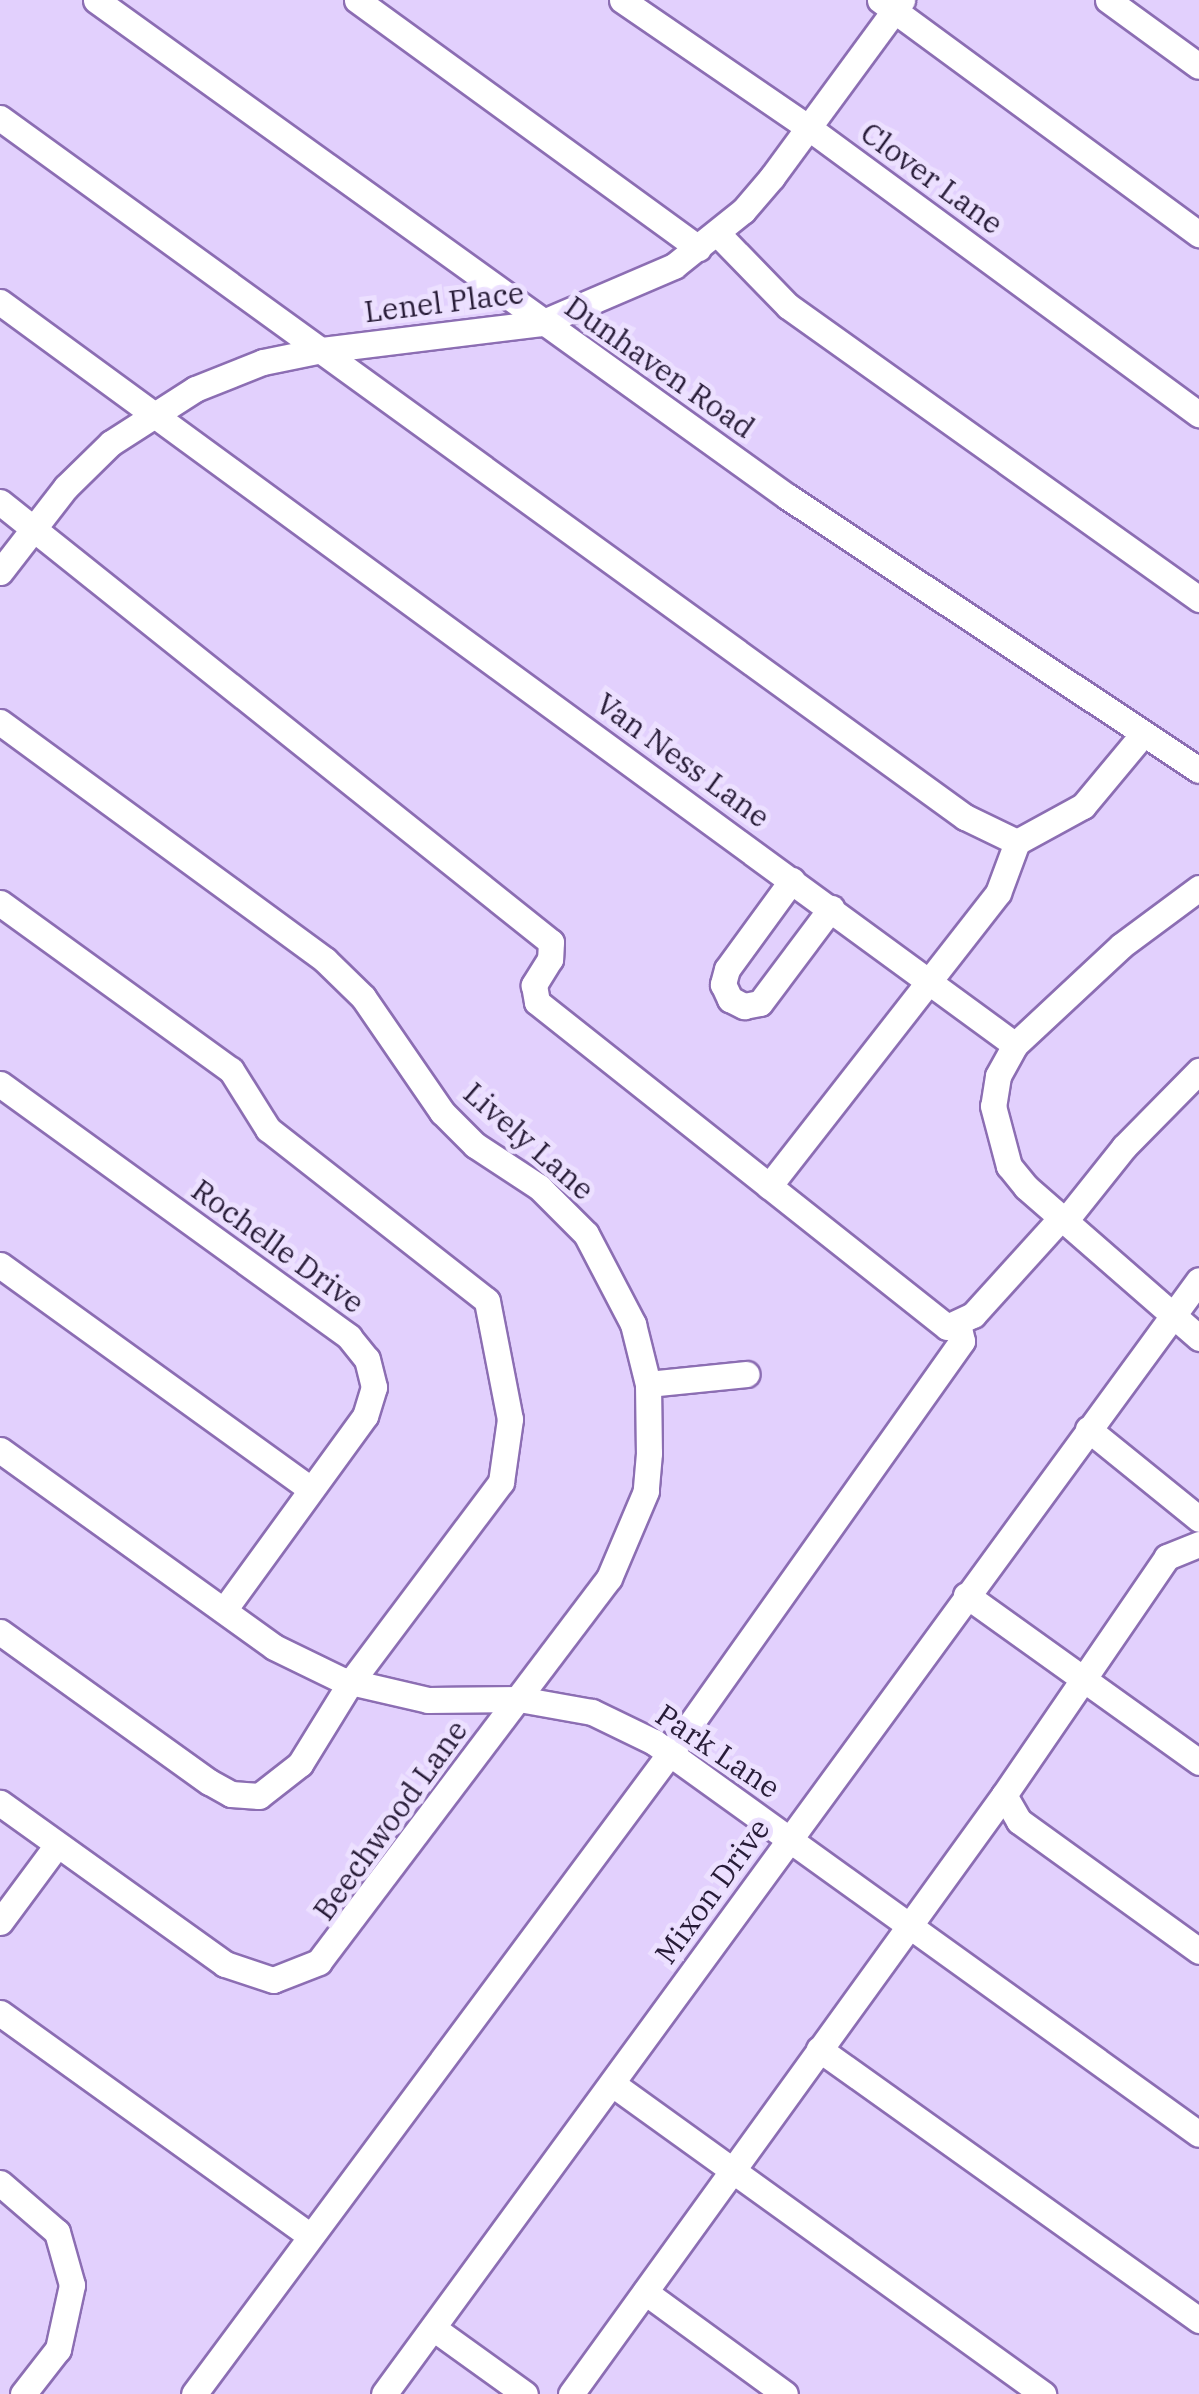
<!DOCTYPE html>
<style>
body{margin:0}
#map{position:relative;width:1199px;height:2394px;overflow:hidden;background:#e2d0fd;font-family:"IBM Plex Serif",serif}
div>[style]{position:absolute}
.roads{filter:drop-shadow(2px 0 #8c6eb3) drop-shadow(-2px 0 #8c6eb3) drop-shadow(0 2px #8c6eb3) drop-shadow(0 -2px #8c6eb3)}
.minor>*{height:25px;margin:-12.5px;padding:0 12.5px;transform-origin:12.5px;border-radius:12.5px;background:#fff}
span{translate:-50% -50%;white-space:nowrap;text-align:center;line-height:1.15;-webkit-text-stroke:10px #ece0ff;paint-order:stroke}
.street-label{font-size:30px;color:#281c38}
</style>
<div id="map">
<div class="roads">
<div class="minor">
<div style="left:96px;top:0;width:852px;rotate:35.69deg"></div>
<div style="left:788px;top:497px;width:493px;rotate:33.6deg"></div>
<div style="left:357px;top:0;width:422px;rotate:36deg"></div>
<div style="left:622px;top:0;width:227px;rotate:34.4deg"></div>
<div style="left:809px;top:128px;width:484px;rotate:36.3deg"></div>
<div style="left:880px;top:0;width:396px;rotate:36.3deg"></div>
<div style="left:1108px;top:0;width:112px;rotate:36deg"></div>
<div style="left:0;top:118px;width:1192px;rotate:35.92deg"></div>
<div style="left:965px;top:817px;width:58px;rotate:25.7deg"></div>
<div style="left:1017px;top:842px;width:54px;rotate:110.4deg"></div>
<div style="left:998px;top:893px;width:372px;rotate:128deg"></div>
<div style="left:717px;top:233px;width:102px;rotate:45.8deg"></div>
<div style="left:788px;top:306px;width:505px;rotate:35.48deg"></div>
<div style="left:0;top:302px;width:1258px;rotate:36.2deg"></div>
<div style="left:0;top:502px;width:705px;rotate:38.61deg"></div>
<div style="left:551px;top:942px;width:17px;rotate:93deg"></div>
<div style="left:550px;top:959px;width:31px;rotate:122deg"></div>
<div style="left:534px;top:985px;width:17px;rotate:80deg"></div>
<div style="left:537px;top:1002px;width:523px;rotate:38.4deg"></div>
<div style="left:947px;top:1327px;width:29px;rotate:-25deg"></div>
<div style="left:973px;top:1315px;width:131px;rotate:-47.8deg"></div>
<div style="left:0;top:572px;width:108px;rotate:-52.2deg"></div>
<div style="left:66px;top:487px;width:63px;rotate:-44.4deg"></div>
<div style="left:111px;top:443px;width:100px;rotate:-32.7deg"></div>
<div style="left:195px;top:389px;width:73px;rotate:-21.7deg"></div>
<div style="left:263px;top:362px;width:60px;rotate:-11.5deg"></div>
<div style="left:322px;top:350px;width:221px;rotate:-7deg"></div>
<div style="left:541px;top:323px;width:145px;rotate:-23.2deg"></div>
<div style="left:674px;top:266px;width:88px;rotate:-38.6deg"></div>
<div style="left:743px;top:211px;width:45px;rotate:-49.5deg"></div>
<div style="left:772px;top:177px;width:220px;rotate:-53.7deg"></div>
<div style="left:0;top:722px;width:403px;rotate:36.2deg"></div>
<div style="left:325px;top:960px;width:53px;rotate:44.2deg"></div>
<div style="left:363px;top:997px;width:140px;rotate:55.5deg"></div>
<div style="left:442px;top:1112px;width:47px;rotate:45deg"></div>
<div style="left:475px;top:1145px;width:77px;rotate:33.3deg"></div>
<div style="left:539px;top:1187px;width:66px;rotate:45deg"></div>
<div style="left:586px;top:1234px;width:102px;rotate:62.4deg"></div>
<div style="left:633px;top:1324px;width:62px;rotate:76deg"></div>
<div style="left:648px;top:1384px;width:69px;rotate:89.2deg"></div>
<div style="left:649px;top:1453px;width:38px;rotate:95deg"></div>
<div style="left:646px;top:1491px;width:95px;rotate:113deg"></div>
<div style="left:609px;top:1578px;width:481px;rotate:127.1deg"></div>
<div style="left:319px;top:1962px;width:49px;rotate:158.6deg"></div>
<div style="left:273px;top:1980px;width:51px;rotate:-161.6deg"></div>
<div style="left:225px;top:1964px;width:277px;rotate:-144.4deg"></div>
<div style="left:1017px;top:842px;width:75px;rotate:-28.6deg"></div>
<div style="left:1083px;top:806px;width:94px;rotate:-50.2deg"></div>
<div style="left:792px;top:880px;width:110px;rotate:126.1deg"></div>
<div style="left:727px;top:969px;width:16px;rotate:105deg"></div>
<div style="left:723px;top:984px;width:17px;rotate:65deg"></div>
<div style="left:730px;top:999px;width:16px;rotate:27deg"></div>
<div style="left:744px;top:1006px;width:16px;rotate:-11deg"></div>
<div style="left:760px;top:1003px;width:119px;rotate:-53.2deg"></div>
<div style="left:1199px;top:888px;width:97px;rotate:143.4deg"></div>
<div style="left:1121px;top:946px;width:145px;rotate:137deg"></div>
<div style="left:1015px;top:1045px;width:35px;rotate:119deg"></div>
<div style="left:998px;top:1076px;width:30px;rotate:99deg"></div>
<div style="left:993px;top:1106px;width:62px;rotate:75.1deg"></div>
<div style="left:1009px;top:1166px;width:27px;rotate:51deg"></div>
<div style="left:1026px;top:1187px;width:230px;rotate:41.1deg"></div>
<div style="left:0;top:903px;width:285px;rotate:35.9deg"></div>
<div style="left:231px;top:1070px;width:70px;rotate:57.9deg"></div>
<div style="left:268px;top:1129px;width:278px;rotate:38.1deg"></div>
<div style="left:487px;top:1301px;width:120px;rotate:79deg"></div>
<div style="left:510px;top:1419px;width:64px;rotate:98.1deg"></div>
<div style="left:501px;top:1482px;width:251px;rotate:126.9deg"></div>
<div style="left:350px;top:1683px;width:95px;rotate:121.7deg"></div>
<div style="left:300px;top:1764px;width:52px;rotate:142deg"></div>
<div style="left:259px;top:1796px;width:28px;rotate:-176deg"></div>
<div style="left:231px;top:1794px;width:25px;rotate:-151deg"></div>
<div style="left:209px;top:1782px;width:257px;rotate:-144.3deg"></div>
<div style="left:0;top:1084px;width:431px;rotate:35.9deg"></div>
<div style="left:349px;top:1337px;width:28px;rotate:51deg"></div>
<div style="left:367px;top:1359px;width:29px;rotate:76deg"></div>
<div style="left:374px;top:1387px;width:30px;rotate:107deg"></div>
<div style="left:365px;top:1416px;width:240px;rotate:126deg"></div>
<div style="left:1065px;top:1221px;width:95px;rotate:-51.4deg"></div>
<div style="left:1124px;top:1147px;width:107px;rotate:-45.4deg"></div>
<div style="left:0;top:1265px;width:383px;rotate:35.8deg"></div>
<div style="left:648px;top:1384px;width:99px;rotate:-5.8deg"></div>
<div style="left:1088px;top:1429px;width:143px;rotate:39deg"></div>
<div style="left:0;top:1450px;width:337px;rotate:35.7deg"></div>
<div style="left:274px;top:1647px;width:76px;rotate:25.9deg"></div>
<div style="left:342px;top:1680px;width:88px;rotate:13.1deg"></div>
<div style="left:428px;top:1700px;width:91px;rotate:-0.6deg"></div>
<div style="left:519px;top:1699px;width:74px;rotate:10.1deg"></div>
<div style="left:592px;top:1712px;width:69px;rotate:25.8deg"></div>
<div style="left:654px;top:1742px;width:671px;rotate:35.73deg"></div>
<div style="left:1199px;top:1544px;width:35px;rotate:158deg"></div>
<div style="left:1167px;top:1557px;width:288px;rotate:124.4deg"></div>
<div style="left:1004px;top:1795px;width:30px;rotate:60deg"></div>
<div style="left:1019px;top:1821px;width:222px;rotate:35.8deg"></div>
<div style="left:966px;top:1595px;width:287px;rotate:35.6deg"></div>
<div style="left:0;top:1922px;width:96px;rotate:-53.5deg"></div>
<div style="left:0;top:2013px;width:382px;rotate:35.7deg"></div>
<div style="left:819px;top:2049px;width:467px;rotate:35.5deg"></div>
<div style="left:614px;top:2085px;width:529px;rotate:35.76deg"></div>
<div style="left:0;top:2183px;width:75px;rotate:40.7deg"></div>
<div style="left:57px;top:2232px;width:55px;rotate:74.2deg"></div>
<div style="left:72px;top:2285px;width:66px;rotate:102.3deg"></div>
<div style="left:58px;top:2349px;width:57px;rotate:127.9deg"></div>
<div style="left:645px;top:2292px;width:173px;rotate:36.1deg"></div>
<div style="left:433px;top:2328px;width:113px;rotate:35.7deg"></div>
<div style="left:194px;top:2394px;width:798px;rotate:-53.4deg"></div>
<div style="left:670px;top:1753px;width:505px;rotate:-54.67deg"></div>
<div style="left:962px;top:1341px;width:17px;rotate:-103deg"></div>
<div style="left:384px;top:2394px;width:1380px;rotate:-53.81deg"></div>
<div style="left:571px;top:2394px;width:739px;rotate:-54.14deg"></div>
</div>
</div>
<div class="street-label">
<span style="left:932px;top:178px;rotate:36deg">Clover Lane</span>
<span style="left:444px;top:302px;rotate:-7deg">Lenel Place</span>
<span style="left:660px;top:367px;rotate:35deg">Dunhaven Road</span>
<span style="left:683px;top:760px;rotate:36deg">Van Ness Lane</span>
<span style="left:529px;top:1141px;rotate:41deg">Lively Lane</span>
<span style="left:278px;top:1246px;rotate:36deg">Rochelle Drive</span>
<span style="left:718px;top:1751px;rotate:34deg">Park Lane</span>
<span style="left:390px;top:1820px;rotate:-54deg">Beechwood Lane</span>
<span style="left:712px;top:1891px;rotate:-54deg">Mixon Drive</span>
</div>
</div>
